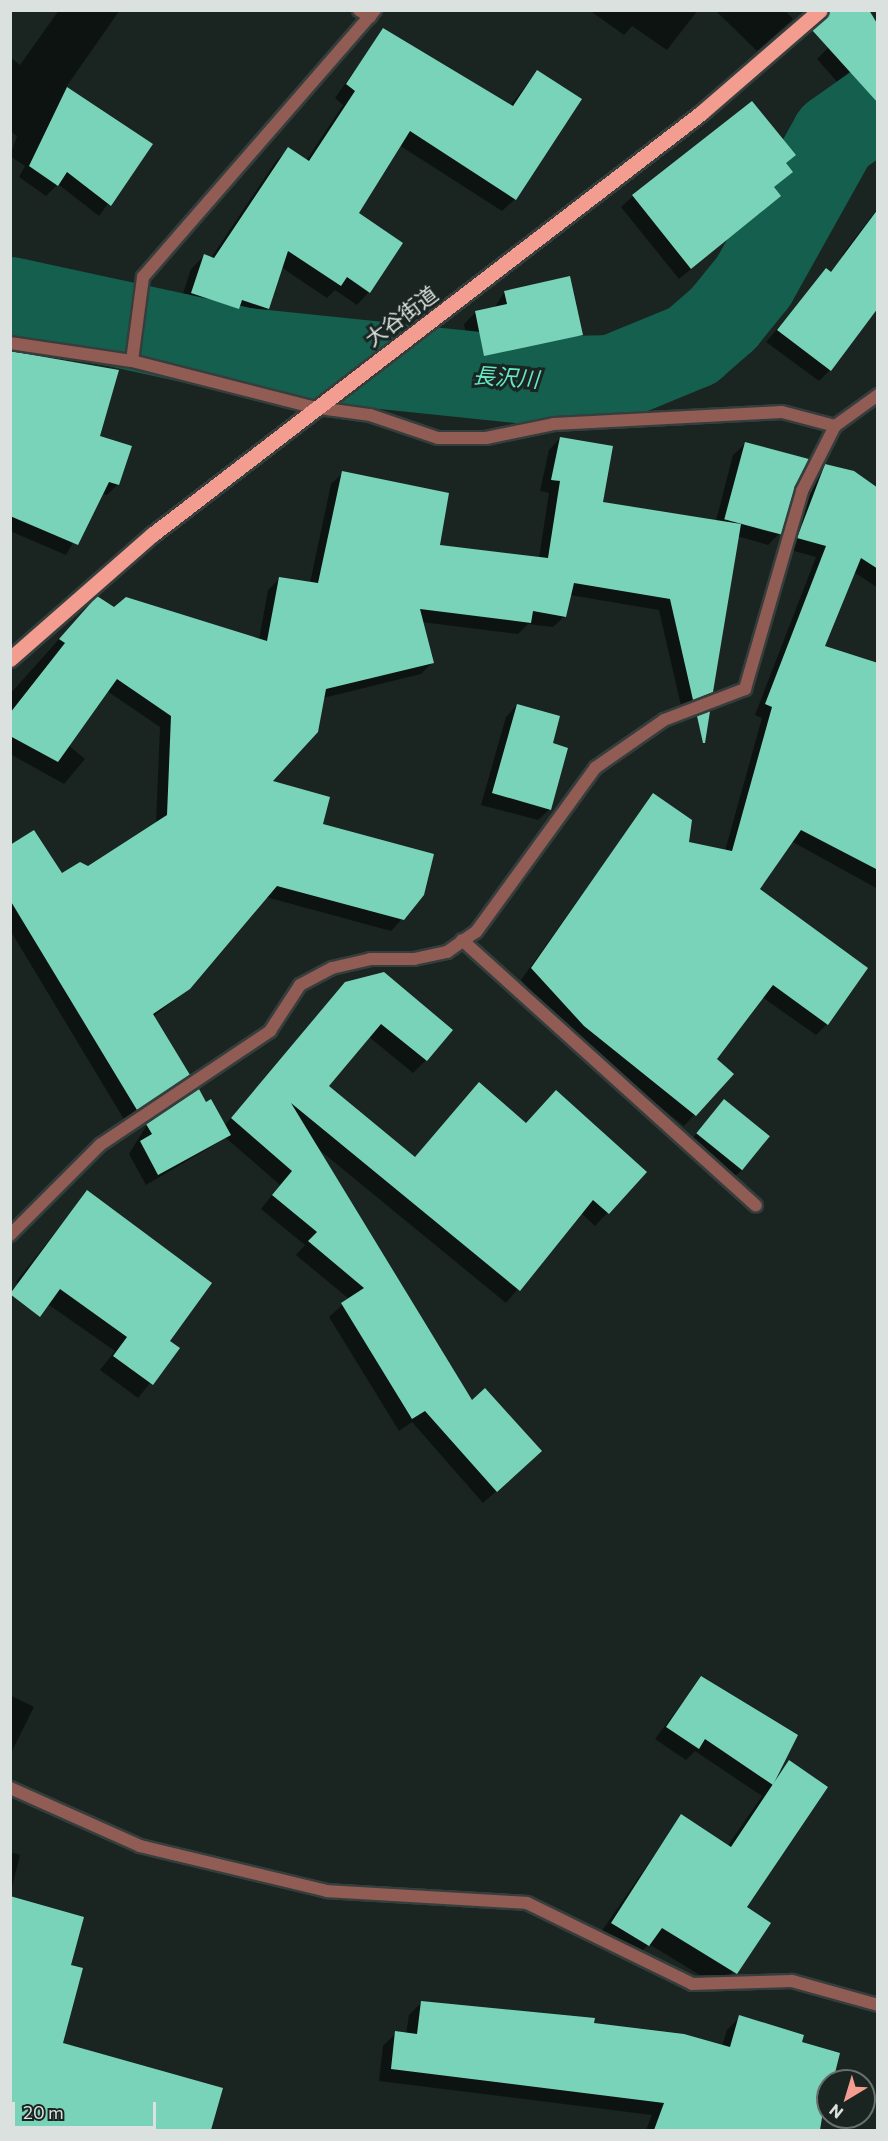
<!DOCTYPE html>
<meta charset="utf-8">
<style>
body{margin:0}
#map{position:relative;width:888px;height:2141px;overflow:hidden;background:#1a2421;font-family:Commissioner,"Noto Sans JP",sans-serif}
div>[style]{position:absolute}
.shadow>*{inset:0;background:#0007}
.river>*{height:87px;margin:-43.5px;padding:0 43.5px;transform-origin:43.5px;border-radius:43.5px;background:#145f4e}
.building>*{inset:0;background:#78d3b8;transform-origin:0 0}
.roads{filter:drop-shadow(2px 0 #353e3c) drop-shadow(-2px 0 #353e3c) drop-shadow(0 2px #353e3c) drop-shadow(0 -2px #353e3c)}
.street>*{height:12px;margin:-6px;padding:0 6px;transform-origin:6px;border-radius:6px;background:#905c54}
.primary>*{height:15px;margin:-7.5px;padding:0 7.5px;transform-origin:7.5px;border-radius:7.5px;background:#f39c90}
span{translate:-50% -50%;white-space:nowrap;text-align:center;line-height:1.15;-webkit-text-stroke:6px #1a2421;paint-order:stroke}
.street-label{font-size:21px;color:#dbe1df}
.water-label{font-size:22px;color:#65e7c4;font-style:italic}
.frame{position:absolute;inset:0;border:12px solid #dbe1df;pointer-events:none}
.north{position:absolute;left:816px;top:2069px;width:60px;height:60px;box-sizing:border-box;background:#1a2421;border:2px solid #67706d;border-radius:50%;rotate:218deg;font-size:16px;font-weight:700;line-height:24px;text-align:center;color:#dbe1df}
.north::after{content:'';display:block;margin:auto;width:21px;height:27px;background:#f59c90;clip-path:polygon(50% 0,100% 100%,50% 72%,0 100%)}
.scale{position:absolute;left:12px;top:2102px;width:144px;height:27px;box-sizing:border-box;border:3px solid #dbe1df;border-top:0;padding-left:8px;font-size:18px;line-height:21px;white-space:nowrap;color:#dbe1df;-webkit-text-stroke:4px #1a2421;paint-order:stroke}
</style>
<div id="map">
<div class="shadow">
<div style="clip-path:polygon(59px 10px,120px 10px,66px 87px,151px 145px,99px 216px,58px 184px,46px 196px,19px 177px,25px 166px,10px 156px,17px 136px,10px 131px,10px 57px,20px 65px)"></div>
<div style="clip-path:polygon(589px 10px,698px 10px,667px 50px,632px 26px,624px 35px)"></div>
<div style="clip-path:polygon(715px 10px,785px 10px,793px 19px,757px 51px)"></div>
<div style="clip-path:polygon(383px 30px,510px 106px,537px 71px,515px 199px,502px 211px,399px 145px,357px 213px,369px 292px,357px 305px,335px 290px,327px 298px,281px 267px,268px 308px,255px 321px,232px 314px,225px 321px,179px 306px,191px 269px,204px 256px,211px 258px,276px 161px,289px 149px,306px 161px,343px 105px,335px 98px)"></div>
<div style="clip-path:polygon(828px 48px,878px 79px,853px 100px,817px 59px)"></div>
<div style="clip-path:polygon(785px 164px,791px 172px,773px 188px,779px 196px,679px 279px,621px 207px,633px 196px)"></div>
<div style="clip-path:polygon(878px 208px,878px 273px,842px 255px)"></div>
<div style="clip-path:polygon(569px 277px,581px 334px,569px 346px,473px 367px,464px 324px,475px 313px,494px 308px,504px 293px)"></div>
<div style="clip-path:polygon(815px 284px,830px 370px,819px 381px,766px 342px)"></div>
<div style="clip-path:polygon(10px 351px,98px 437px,118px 484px,107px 495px,101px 493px,66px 555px,10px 531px)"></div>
<div style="clip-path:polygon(560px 438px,601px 503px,716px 521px,733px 455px,745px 444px,780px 533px,768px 545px,737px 536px,712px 692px,682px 710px,659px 610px,570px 595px,565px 616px,553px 627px,528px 624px,518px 634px,421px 622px,432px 663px,421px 674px,323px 698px,271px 782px,322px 825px,402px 919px,391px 931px,266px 897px,189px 988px,153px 1017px,188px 1075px,125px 1121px,10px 930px,10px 847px,62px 875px,88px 868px,156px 824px,160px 727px,107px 691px,68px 745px,85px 759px,64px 784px,10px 754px,10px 694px,86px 609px,114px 609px,259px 640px,268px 590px,280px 578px,310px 583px,331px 484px,343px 473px,438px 547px,539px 558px,549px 493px,540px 491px,549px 450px)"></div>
<div style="clip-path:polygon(826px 465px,878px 490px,878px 588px,854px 572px,823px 647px,878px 665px,878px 889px,791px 841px,758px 890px,827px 1024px,816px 1035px,762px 997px,715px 1059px,694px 1115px,684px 1126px,573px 1037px,521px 980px,653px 795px,687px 843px,725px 851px,762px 718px,755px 715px,816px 557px,787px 549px,815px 476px)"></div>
<div style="clip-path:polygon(517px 705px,551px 744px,550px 809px,538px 820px,481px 805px,506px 717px)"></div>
<div style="clip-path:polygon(345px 984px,426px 1060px,413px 1073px,368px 1036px,326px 1086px,414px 1159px,526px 1124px,645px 1172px,595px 1226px,581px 1213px,506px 1303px,317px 1148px,472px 1402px,528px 1463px,483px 1503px,412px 1422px,399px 1431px,329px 1317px,349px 1299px,296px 1255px,305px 1245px,261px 1209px,280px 1185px,226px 1138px,146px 1185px,129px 1154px,147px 1125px,198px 1091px,224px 1126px)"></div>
<div style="clip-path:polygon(724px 1101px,742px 1170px,730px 1181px,686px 1146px)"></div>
<div style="clip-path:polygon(87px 1192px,168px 1341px,178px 1348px,138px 1398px,100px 1370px,115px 1351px,16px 1282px)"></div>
<div style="clip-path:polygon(701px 1678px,777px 1775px,790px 1762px,745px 1907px,769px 1923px,721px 1988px,649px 1944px,633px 1960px,597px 1938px,681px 1816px,727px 1847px,762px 1796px,695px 1751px,686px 1760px,655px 1739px)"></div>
<div style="clip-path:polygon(10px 1695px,34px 1707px,10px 1755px)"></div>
<div style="clip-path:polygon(10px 1852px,20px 1855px,10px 1895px)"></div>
<div style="clip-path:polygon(10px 1897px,69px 1966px,61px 2044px,222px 2089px,210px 2130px,10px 2130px)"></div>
<div style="clip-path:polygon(422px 2002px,593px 2019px,592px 2024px,722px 2046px,727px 2030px,740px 2017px,800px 2043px,831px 2081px,818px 2130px,646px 2130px,652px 2115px,379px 2081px,383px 2046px,396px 2033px,406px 2034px,409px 2015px)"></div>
</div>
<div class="river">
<div style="left:10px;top:300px;width:241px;rotate:12.2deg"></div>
<div style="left:246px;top:351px;width:281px;rotate:5.9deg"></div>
<div style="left:526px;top:380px;width:86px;rotate:-1.3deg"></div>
<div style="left:612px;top:378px;width:87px;rotate:-22.4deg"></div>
<div style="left:692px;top:345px;width:41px;rotate:-41.1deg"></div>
<div style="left:723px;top:318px;width:48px;rotate:-51deg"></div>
<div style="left:753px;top:281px;width:166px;rotate:-60.8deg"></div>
<div style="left:834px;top:136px;width:54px;rotate:-35.2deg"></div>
</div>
<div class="building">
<div style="clip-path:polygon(829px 10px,869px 10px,878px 25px,878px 103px,812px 30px)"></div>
<div style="clip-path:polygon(383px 28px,513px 106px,537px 70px,582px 99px,516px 200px,410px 131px,359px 213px,403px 243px,370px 293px,347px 277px,341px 286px,288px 251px,269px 309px,242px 300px,239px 309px,191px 293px,204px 254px,214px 258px,288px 147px,309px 161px,355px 91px,346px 84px)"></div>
<div style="clip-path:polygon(67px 87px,153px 144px,111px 206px,67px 172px,58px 186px,29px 166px)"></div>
<div style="clip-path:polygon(752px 101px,796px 155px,786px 163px,793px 172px,774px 187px,781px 196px,691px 269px,632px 195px)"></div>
<div style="clip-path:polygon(878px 209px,878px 308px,831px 371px,777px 330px,826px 268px,831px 272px)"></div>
<div style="clip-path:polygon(570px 276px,583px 335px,484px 356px,475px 311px,507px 304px,504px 291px)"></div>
<div style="clip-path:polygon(10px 351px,119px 370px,100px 436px,132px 446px,119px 485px,109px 482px,78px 545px,10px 516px)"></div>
<div style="clip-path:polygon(560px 437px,613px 446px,603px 502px,741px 524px,713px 692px,693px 700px,670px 599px,574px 583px,566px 617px,533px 611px,531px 623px,420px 609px,434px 663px,326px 689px,318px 732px,273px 781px,330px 797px,323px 824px,434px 854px,424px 895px,404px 920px,277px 886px,190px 989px,153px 1014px,190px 1075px,137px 1110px,10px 900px,10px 845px,34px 830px,62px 873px,80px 862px,88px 866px,167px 815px,171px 716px,117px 679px,58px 762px,10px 736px,10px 713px,65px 643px,59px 639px,97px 596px,114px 607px,126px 597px,267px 641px,279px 577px,318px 583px,342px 471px,449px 493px,440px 545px,548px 558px,560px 481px,551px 480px)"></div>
<div style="left:745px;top:442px;width:66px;height:80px;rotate:15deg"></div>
<div style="clip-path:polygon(825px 464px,854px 471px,878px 488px,878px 569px,861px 558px,825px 646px,878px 663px,878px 870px,801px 830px,760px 889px,868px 968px,828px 1025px,773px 985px,717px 1059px,734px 1074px,696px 1116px,584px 1026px,531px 968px,653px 793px,692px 820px,689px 842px,732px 851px,772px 707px,765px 704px,826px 546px,797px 538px)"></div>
<div style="clip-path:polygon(517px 704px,560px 716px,553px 743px,568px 748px,551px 810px,492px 793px)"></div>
<div style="clip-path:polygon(710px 711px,705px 743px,703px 743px,697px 716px)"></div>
<div style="clip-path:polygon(384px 972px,453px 1030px,427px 1061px,381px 1024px,329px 1086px,415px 1157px,479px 1082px,526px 1123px,556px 1090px,647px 1172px,609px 1214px,593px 1200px,520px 1291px,291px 1103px,472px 1400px,485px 1388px,542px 1451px,497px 1492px,425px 1411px,412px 1419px,341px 1303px,364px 1288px,308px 1241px,317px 1232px,272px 1195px,292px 1171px,231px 1118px,345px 982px)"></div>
<div style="clip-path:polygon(199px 1089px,206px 1102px,211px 1099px,231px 1135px,158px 1175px,140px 1141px,152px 1134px,146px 1124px)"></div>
<div style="left:724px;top:1099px;width:59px;height:44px;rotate:39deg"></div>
<div style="clip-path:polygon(87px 1190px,212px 1283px,170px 1341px,180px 1348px,153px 1385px,113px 1356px,127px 1337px,60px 1289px,40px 1317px,10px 1294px)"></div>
<div style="clip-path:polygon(701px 1676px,798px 1735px,773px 1785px,705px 1739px,699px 1749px,666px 1727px)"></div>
<div style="clip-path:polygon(789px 1760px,828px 1787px,747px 1907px,771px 1923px,737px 1974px,662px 1928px,649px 1946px,611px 1923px,681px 1814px,731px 1847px)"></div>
<div style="clip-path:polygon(10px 1896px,84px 1917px,71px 1965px,83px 1968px,63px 2043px,223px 2088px,211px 2130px,10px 2130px)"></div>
<div style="clip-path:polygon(421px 2001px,595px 2018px,594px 2023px,684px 2034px,730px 2047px,739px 2015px,804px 2035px,802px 2042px,840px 2053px,833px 2081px,828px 2081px,820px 2130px,654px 2130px,664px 2103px,391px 2069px,395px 2031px,417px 2034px)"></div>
</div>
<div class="roads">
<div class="street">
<div style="left:359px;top:10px;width:13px;rotate:32deg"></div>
<div style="left:10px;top:343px;width:123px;rotate:8.4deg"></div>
<div style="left:132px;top:361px;width:186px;rotate:14.3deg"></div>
<div style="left:312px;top:407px;width:59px;rotate:7.9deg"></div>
<div style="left:370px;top:415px;width:72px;rotate:18.7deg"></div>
<div style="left:438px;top:438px;width:48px"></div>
<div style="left:486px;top:438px;width:69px;rotate:-11.6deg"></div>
<div style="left:554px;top:424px;width:228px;rotate:-3deg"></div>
<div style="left:782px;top:412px;width:55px;rotate:14.8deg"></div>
<div style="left:132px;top:361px;width:85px;rotate:-82.5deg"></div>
<div style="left:143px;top:277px;width:354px;rotate:-49deg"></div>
<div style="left:462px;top:940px;width:396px;rotate:42.1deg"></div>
<div style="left:10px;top:1235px;width:127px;rotate:-45deg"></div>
<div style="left:100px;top:1145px;width:205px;rotate:-33.8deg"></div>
<div style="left:270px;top:1031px;width:55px;rotate:-56.9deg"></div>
<div style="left:300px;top:985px;width:36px;rotate:-28deg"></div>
<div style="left:332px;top:968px;width:39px;rotate:-13deg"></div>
<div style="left:370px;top:959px;width:44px"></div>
<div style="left:414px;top:959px;width:34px;rotate:-12deg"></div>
<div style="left:447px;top:952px;width:35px;rotate:-35deg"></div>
<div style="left:476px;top:932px;width:203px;rotate:-54deg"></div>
<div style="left:595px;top:768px;width:84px;rotate:-34.8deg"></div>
<div style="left:664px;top:720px;width:87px;rotate:-20.9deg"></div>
<div style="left:745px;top:689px;width:206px;rotate:-73.9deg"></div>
<div style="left:802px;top:491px;width:73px;rotate:-63.1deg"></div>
<div style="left:835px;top:426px;width:53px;rotate:-35.8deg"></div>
<div style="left:10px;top:1788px;width:142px;rotate:24deg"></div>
<div style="left:140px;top:1846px;width:192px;rotate:13.5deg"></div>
<div style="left:327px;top:1891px;width:200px;rotate:3.4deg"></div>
<div style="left:527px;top:1903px;width:184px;rotate:26.1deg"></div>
<div style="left:692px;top:1984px;width:100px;rotate:-1.7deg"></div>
<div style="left:792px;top:1981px;width:89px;rotate:15.6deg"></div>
</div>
<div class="primary">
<div style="left:10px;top:659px;width:190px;rotate:-41.2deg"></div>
<div style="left:153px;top:534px;width:691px;rotate:-37.53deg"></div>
<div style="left:701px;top:113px;width:157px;rotate:-40.9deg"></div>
</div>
</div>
<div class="street-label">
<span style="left:401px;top:316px;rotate:-37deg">大谷街道</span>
</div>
<div class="water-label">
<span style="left:506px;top:377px;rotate:4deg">長沢川</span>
</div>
<div class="frame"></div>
<div class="north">N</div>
<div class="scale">20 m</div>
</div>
